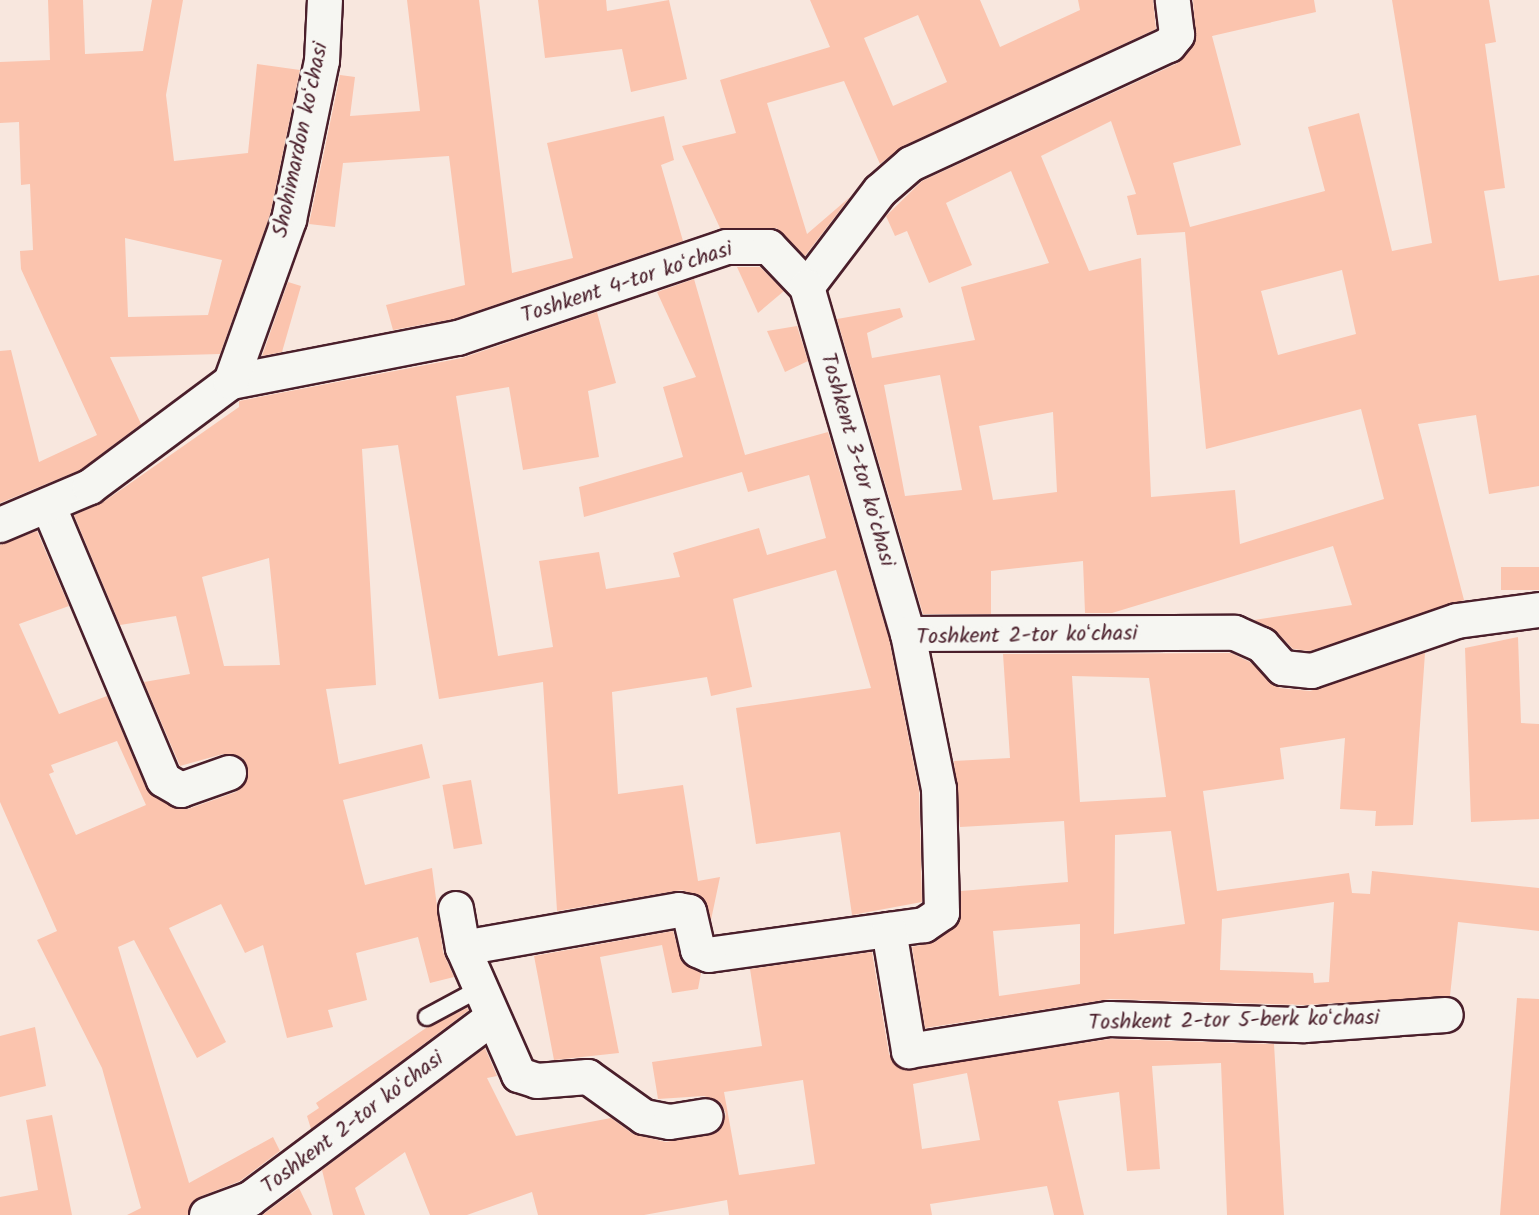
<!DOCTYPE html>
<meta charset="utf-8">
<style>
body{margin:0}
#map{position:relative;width:1539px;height:1215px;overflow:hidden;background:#f8e7de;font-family:Kalam,sans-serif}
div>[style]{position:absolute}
.building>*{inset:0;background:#fbc4ae;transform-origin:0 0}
.roads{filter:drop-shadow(2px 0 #4a1f2b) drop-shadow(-2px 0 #4a1f2b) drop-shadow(0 2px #4a1f2b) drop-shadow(0 -2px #4a1f2b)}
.lane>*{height:16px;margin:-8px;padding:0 8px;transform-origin:8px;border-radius:8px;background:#f6f6f2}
.street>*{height:34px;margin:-17px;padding:0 17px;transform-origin:17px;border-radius:17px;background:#f6f6f2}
span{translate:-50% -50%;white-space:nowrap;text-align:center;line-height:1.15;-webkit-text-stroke:7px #f6f6f2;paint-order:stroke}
.street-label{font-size:22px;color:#4a1f2b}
</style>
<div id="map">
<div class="building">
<div style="clip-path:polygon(evenodd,48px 0,83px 0,85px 54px,143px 51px,152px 0,183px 0,166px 95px,174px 161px,248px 153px,257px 64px,300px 70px,270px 215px,220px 354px,110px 357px,141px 424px,80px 470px,0 503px,0 351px,11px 350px,39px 462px,97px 435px,21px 269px,20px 251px,33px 250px,30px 184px,21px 185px,19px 122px,0 123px,0 62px,50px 60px,48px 0,125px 238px,222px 260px,208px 315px,128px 317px,125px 238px)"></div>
<div style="clip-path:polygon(407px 0,479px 0,512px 273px,573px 258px,547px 143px,664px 116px,674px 160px,661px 165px,683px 241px,453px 319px,393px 330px,386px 305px,465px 285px,449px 156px,343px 163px,335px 227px,309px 224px,340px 75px,355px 77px,350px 116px,420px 111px)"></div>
<div style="clip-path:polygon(538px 0,606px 0,607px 11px,669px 0,687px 79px,631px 92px,622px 49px,545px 58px)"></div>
<div style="clip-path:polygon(evenodd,810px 0,980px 0,1000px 47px,1080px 10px,1078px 0,1153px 0,1156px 29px,903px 146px,880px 164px,844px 81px,767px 103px,807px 234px,850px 197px,805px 256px,776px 228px,720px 228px,682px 146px,736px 133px,720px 80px,830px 47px,810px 0,918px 15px,947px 82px,893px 106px,864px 38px,918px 15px)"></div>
<div style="clip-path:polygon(evenodd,1193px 0,1314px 0,1316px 12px,1212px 36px,1241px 145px,1173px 163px,1190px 227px,1325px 191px,1308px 127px,1359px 113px,1392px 251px,1432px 243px,1392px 0,1489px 0,1496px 42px,1485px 44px,1505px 188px,1484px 191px,1499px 281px,1539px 275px,1539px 486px,1489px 494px,1476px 415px,1418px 424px,1464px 600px,1310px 651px,1293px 649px,1276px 631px,1254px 620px,1352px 605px,1333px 546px,1112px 613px,1085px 613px,1083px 561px,991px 571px,991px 614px,923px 614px,837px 319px,900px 308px,903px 317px,867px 333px,872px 358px,975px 340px,961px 287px,1049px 263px,1011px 171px,946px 203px,972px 265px,929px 283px,907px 231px,895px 236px,886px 216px,922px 181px,1178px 63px,1196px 40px,1193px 0,1111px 121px,1136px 194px,1127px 196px,1137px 235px,1185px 232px,1206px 449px,1361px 409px,1384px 499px,1240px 544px,1235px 490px,1151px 497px,1141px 258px,1089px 271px,1041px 156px,1111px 121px,1193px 0,1342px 270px,1356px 334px,1278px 355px,1261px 291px,1342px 270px,1193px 0,940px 375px,962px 490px,905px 496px,884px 385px,940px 375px,1193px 0,1053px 412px,1057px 492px,993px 500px,979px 426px,1053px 412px)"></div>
<div style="clip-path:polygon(737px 267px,760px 267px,784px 291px,758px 313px)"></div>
<div style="clip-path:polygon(evenodd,694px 279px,745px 455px,828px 432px,889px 639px,919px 791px,922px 902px,852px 915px,840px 832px,756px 844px,736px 708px,871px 688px,836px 570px,733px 599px,752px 687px,711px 696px,707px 677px,612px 692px,618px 794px,683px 785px,698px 881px,720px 877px,711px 920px,703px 898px,682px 890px,557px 911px,543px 682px,439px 699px,398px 445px,362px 449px,376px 685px,326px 689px,339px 764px,422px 744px,430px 778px,343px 800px,365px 885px,432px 868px,443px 952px,454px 977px,430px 983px,418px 937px,356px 953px,367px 1000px,328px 1010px,333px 1027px,287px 1038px,263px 945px,245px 953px,221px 904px,169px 928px,226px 1042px,197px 1058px,134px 940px,118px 947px,189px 1183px,273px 1137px,280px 1151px,240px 1181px,199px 1197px,188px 1215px,127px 1215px,141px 1208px,102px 1068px,37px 940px,57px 931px,0 802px,0 545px,37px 531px,69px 606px,19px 624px,59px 714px,107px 696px,146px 788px,171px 807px,188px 809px,236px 792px,248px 777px,243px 758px,223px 754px,180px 766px,144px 682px,190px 674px,176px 616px,120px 625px,74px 515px,102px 503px,239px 407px,239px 401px,462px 358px,597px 312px,616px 383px,588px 391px,599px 457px,523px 470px,509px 387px,456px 396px,498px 656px,553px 647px,539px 561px,599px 552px,606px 589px,680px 577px,673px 553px,759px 528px,767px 555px,826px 538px,809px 475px,748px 492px,742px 472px,584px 517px,579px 487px,683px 457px,663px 387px,696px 377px,657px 292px,694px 279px,269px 558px,280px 665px,224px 666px,202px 577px,269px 558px,694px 279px,117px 741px,146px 805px,76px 835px,49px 774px,54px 772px,51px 765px,117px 741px)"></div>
<div style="clip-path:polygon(288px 282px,301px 286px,282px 352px,262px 356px)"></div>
<div style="clip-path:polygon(797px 326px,808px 361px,785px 372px,767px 331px)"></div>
<div style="left:1539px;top:567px;width:23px;height:38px;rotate:90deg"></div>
<div style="clip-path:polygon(1518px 637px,1521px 723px,1539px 724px,1539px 819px,1471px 822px,1465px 648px)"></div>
<div style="clip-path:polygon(evenodd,1231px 653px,1250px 662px,1280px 688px,1310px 691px,1425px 653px,1413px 825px,1375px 826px,1376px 811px,1340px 809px,1345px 738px,1280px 748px,1284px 779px,1203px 791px,1217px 891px,1349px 873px,1352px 893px,1370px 894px,1372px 871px,1539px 888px,1539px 931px,1458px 922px,1450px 996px,1305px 1005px,1110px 999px,925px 1028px,912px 947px,935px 942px,959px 923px,961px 891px,1068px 882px,1064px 821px,960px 827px,954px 761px,1010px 758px,1003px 654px,1231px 653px,1072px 676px,1149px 678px,1166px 797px,1080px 802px,1072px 676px,1231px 653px,1171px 831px,1185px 924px,1114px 934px,1115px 835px,1171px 831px,1231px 653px,1334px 902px,1329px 982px,1314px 983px,1313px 973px,1220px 970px,1222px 919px,1334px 902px,1231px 653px,1080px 924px,1080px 984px,999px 996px,993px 931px,1080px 924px)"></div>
<div style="left:471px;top:780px;width:65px;height:29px;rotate:80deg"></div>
<div style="clip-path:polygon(673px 931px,682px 962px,701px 973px,698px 989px,672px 993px,662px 945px,600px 957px,619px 1053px,554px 1060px,534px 956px)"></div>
<div style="clip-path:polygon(evenodd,872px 952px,889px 1054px,903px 1070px,1110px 1039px,1274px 1044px,1284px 1215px,1227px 1215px,1221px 1063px,1152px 1066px,1160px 1169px,1127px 1171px,1119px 1092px,1058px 1101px,1084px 1215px,1054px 1215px,1047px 1186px,930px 1204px,932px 1215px,729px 1215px,727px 1200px,644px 1215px,538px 1215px,532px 1192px,467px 1215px,430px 1215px,405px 1152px,355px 1188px,365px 1215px,333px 1215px,322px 1170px,485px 1048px,497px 1076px,487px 1078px,516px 1136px,611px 1118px,633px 1134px,666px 1142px,718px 1132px,726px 1114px,721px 1103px,704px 1096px,658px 1099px,652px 1062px,762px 1046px,750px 969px,872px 952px,967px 1073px,980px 1140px,922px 1149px,913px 1084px,967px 1073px,872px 952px,803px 1080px,815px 1164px,739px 1175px,724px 1092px,803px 1080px)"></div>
<div style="clip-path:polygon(1517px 998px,1539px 999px,1539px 1215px,1500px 1215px)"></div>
<div style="clip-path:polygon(467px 1008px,469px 1010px,311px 1129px,307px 1116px,319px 1108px,316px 1103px,426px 1028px)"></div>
<div style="clip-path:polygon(35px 1027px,46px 1086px,0 1097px,0 1036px)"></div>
<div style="clip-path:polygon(52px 1115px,72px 1215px,0 1215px,0 1197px,38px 1190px,26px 1120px)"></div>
<div style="clip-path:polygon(299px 1188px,312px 1215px,262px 1215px)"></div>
</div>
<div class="roads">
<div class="lane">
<div style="left:427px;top:1017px;width:59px;rotate:-28.3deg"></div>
</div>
<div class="street">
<div style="left:807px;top:287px;width:121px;rotate:-52.8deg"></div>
<div style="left:880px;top:191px;width:41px;rotate:-41.1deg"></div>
<div style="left:911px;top:164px;width:284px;rotate:-24.8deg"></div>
<div style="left:1169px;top:45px;width:13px;rotate:-51deg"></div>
<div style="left:1177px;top:35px;width:35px;rotate:-97deg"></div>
<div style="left:231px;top:382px;width:231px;rotate:-11deg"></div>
<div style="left:458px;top:338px;width:284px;rotate:-18.7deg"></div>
<div style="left:727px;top:247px;width:42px"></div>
<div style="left:769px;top:247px;width:55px;rotate:46.5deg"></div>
<div style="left:807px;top:287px;width:361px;rotate:73.8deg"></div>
<div style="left:908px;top:634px;width:158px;rotate:78.7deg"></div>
<div style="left:939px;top:789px;width:124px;rotate:88.6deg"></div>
<div style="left:942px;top:913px;width:22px;rotate:146deg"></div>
<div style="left:924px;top:925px;width:217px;rotate:172.1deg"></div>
<div style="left:709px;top:955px;width:12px;rotate:-156deg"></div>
<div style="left:698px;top:950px;width:39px;rotate:-103deg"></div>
<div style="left:689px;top:912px;width:10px;rotate:-169deg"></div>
<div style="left:679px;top:910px;width:219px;rotate:170deg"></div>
<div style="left:49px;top:507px;width:296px;rotate:67.2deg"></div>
<div style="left:164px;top:780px;width:20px;rotate:30deg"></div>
<div style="left:181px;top:790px;width:51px;rotate:-19.5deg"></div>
<div style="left:0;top:525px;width:98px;rotate:-22.9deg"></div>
<div style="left:90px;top:487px;width:176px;rotate:-36.7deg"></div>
<div style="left:231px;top:382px;width:172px;rotate:-70.3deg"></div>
<div style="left:289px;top:220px;width:162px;rotate:-78.3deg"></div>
<div style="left:322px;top:61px;width:61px;rotate:-87.2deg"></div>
<div style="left:908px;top:634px;width:327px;rotate:-0.2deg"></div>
<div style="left:1235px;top:633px;width:30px;rotate:24deg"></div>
<div style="left:1262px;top:645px;width:31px;rotate:48deg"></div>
<div style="left:1283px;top:668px;width:29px;rotate:6deg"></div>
<div style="left:1312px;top:671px;width:153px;rotate:-19deg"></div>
<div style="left:1457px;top:621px;width:83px;rotate:-7.6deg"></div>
<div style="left:456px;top:909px;width:40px;rotate:80deg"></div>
<div style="left:463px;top:948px;width:139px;rotate:66.2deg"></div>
<div style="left:519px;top:1075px;width:19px;rotate:18deg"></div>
<div style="left:537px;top:1081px;width:51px;rotate:-4.5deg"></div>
<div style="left:588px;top:1077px;width:69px;rotate:35.5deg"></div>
<div style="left:644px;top:1117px;width:26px;rotate:11deg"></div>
<div style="left:670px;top:1122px;width:36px;rotate:-9deg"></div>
<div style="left:889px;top:930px;width:123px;rotate:80.6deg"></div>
<div style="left:909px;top:1051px;width:203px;rotate:-9.1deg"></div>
<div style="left:1109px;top:1019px;width:196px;rotate:1.8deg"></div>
<div style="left:1305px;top:1025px;width:141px;rotate:-4.1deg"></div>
<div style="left:207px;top:1215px;width:46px;rotate:-20.4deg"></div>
<div style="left:250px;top:1199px;width:302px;rotate:-36.8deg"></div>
</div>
</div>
<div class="street-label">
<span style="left:301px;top:140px;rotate:-78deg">Shohimardon koʻchasi</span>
<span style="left:627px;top:283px;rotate:-18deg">Toshkent 4-tor koʻchasi</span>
<span style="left:857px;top:460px;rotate:74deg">Toshkent 3-tor koʻchasi</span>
<span style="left:1027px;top:636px;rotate:-1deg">Toshkent 2-tor koʻchasi</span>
<span style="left:1234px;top:1021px;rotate:-1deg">Toshkent 2-tor 5-berk koʻchasi</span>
<span style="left:353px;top:1123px;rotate:-37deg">Toshkent 2-tor koʻchasi</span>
</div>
</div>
